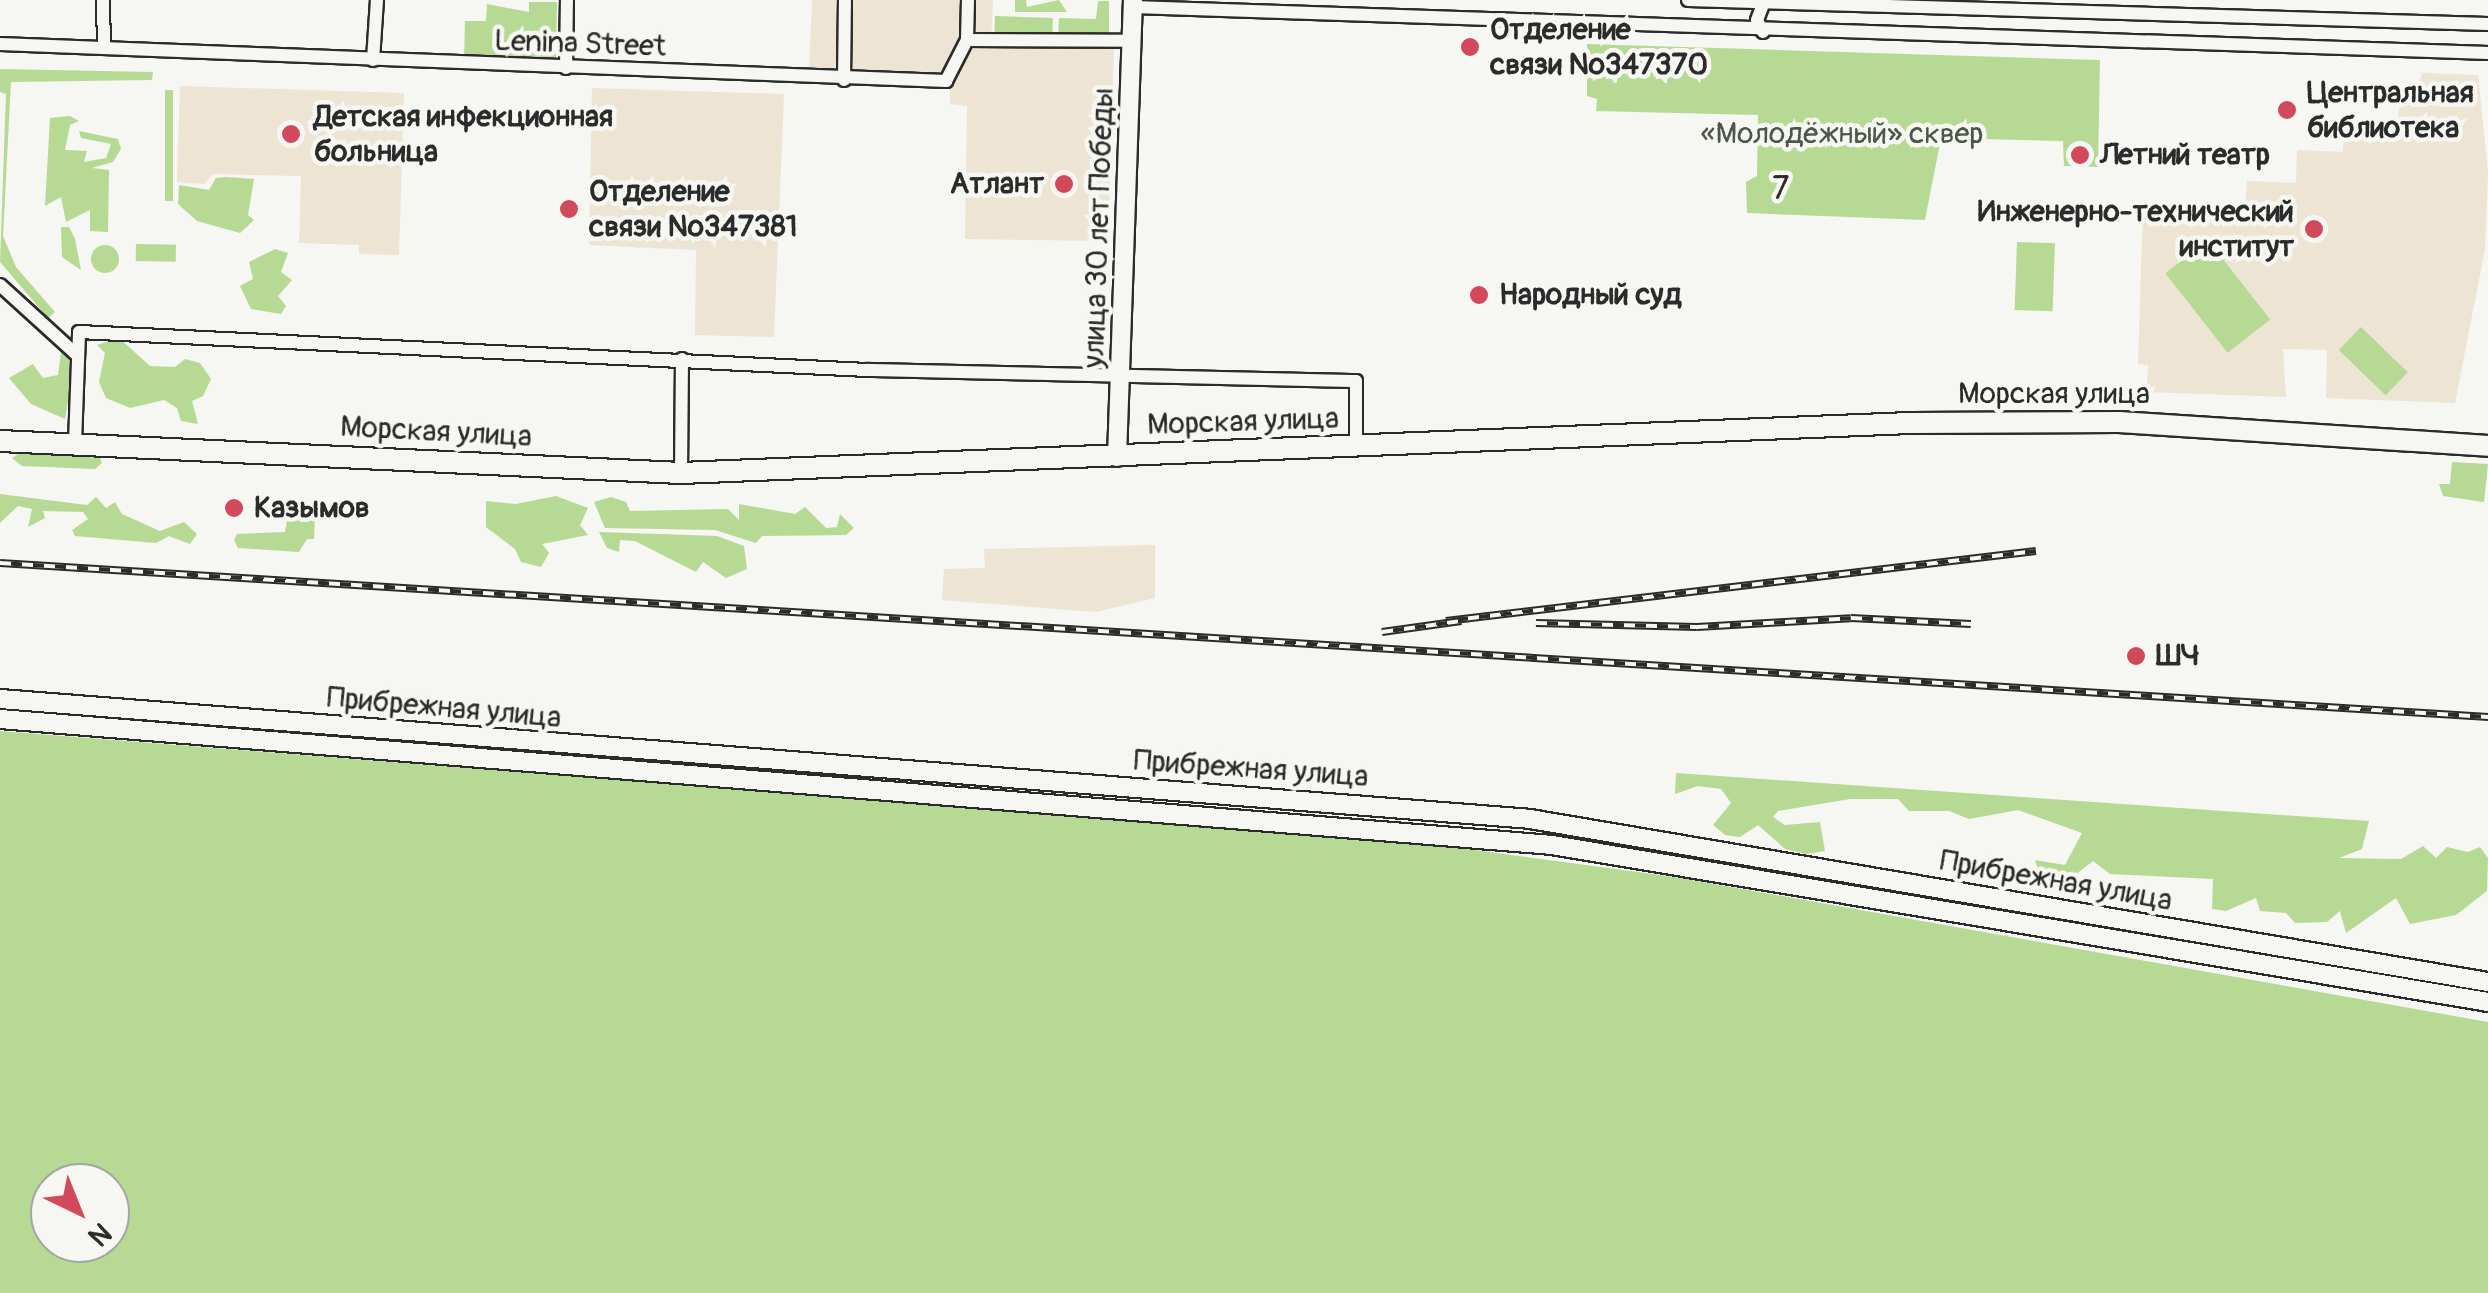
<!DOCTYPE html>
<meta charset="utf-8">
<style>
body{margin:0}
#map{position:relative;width:2488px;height:1293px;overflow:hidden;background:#f6f6f2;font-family:Pangolin,sans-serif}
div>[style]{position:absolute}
.built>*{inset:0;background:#ede4d3}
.green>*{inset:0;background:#b6d993;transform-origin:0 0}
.round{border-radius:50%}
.roads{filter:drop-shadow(2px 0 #2b2b2b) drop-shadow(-2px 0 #2b2b2b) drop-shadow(0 2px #2b2b2b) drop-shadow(0 -2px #2b2b2b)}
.street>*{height:12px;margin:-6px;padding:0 6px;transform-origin:6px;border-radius:6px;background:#f6f6f2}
.secondary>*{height:18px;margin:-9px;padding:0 9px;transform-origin:9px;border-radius:9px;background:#f6f6f2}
.primary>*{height:20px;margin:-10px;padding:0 10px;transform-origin:10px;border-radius:10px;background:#f6f6f2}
.rail>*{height:8px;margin-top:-4px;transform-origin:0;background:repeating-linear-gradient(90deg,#f6f6f2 0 11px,#2b2b2b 0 22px);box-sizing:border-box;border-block:2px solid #2b2b2b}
.dots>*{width:28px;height:28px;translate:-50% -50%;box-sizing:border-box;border:5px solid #f6f6f2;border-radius:50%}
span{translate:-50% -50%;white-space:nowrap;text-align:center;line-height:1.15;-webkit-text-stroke:9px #f6f6f2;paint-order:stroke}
.poi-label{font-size:30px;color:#2b2b2b;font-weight:700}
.left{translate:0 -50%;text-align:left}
.right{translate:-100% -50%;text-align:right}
.street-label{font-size:30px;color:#2b2b2b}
.park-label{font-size:30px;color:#4e5645}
.neighbourhood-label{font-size:32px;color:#2b2b2b;letter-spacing:2.5px}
.north{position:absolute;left:30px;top:1163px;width:100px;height:100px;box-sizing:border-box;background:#f6f6f2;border:2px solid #a5a5a2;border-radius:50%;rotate:137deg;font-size:28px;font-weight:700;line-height:40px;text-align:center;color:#2b2b2b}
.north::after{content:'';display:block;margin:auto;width:35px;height:45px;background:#d1495b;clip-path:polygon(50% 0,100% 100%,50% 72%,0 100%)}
</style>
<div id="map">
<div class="built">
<div style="clip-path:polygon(812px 0,993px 0,991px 42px,1114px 45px,1108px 241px,965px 239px,967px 106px,950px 104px,950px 73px,809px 70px)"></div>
<div style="clip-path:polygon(2422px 73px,2478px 75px,2488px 171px,2485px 249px,2455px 403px,2326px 398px,2327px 350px,2283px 349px,2286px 397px,2146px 392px,2148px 365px,2138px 364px,2143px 207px,2245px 208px,2247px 181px,2296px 183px,2297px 150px,2343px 152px,2344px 135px,2353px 135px,2354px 121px,2398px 119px,2402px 86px,2419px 85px)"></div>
<div style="clip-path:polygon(180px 86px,404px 93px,399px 255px,359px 254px,359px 245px,299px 243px,301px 176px,213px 174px,204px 184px,177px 182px)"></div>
<div style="clip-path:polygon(592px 88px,784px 94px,774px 337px,695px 335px,696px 250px,589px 245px)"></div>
<div style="clip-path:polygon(1155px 545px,1155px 598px,1096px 612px,942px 600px,944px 569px,985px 568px,984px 549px)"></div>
</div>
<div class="green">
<div style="clip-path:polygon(1015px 0,1026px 0,1027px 7px,1059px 0,1067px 12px,1015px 12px)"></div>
<div style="clip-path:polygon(1098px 1px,1109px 1px,1109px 39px,1058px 38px,1059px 18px,1096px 19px)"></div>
<div style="clip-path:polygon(529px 2px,557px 2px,556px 60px,464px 59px,465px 21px,486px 21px,487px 4px,529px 12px)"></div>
<div style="left:995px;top:16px;width:58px;height:20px;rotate:2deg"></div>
<div style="clip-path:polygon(1587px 44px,2100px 60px,2098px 167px,2064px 166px,2063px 141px,1941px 138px,1925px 220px,1747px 213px,1746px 182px,1757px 176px,1758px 115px,1596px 111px,1597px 99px,1587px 96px)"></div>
<div style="clip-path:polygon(0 69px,153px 72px,152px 80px,11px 82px,3px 236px,16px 267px,55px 312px,48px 318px,0 262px,6px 94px,0 92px)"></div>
<div style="left:165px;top:90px;width:8px;height:111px"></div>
<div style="clip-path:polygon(70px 116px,79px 121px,70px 125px,65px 150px,87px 151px,84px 162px,106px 158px,111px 144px,81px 138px,79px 131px,118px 139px,121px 149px,113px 162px,92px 168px,109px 170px,108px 232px,90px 231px,90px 210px,66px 222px,61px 197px,45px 206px,50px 118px)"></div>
<div style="clip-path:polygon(226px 177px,254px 179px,248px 215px,254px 220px,240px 233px,197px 221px,178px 204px,179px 185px,209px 190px,216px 178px)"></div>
<div style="clip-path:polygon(69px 227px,75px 239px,81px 270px,62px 257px,61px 227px)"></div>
<div style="left:2208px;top:240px;width:101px;height:54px;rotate:52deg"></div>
<div style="left:2017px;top:242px;width:38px;height:68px;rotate:2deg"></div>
<div style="left:136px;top:244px;width:40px;height:17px;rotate:1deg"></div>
<div class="round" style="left:91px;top:245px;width:28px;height:28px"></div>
<div style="clip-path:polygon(275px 249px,288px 253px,281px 272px,292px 280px,278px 296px,286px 306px,281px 314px,251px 309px,240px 286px,253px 279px,249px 262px)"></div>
<div style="left:2361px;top:327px;width:65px;height:32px;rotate:44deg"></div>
<div style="clip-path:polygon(119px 338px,150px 366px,175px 367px,185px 359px,200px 363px,211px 379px,203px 396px,192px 401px,198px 424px,181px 421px,177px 408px,164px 400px,130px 408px,106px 398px,99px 382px,105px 353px,97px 345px)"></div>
<div style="clip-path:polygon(61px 353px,75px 356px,65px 419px,31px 404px,9px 378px,33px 364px,43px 378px,58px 375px)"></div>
<div style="clip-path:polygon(21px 452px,100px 458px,102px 463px,95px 469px,22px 466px,12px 458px)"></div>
<div style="clip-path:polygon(2452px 462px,2488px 464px,2484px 502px,2443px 496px,2439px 484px,2450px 484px)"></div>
<div style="clip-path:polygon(0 494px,87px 505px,96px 497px,106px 508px,115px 502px,122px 514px,160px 531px,184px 522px,197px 534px,190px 544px,169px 536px,156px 543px,75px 536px,72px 530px,88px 519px,83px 512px,43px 511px,45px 518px,28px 527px,32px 509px,18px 506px,0 523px)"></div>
<div style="clip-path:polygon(556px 496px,588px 508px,580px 525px,588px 535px,542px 544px,549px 553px,541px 567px,521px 562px,515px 549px,486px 527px,486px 501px,516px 504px)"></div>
<div style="clip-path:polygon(611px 497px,626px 502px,630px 511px,728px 509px,739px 520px,739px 504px,795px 514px,805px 507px,826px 528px,837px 527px,840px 514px,854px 528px,846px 535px,762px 536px,756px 543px,715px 530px,605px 528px,594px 502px)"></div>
<div style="clip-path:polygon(305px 514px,315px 517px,314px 539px,307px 539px,299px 552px,238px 548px,234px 540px,237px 534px,285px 532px,287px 521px)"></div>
<div style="clip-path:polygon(599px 532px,717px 536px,744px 546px,747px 569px,726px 578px,703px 562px,696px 572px,635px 541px,620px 540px,619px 552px,607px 548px)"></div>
<div style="clip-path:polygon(evenodd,0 731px,1429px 844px,1675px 877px,2488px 1022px,2488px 1293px,0 1293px,0 731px,110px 1183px,110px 1243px,50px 1243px,50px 1183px,110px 1183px)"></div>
<div style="clip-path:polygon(1676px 773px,2369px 821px,2362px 849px,2339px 858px,2401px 859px,2423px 846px,2436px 858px,2447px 847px,2468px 852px,2480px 847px,2488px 858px,2487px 891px,2456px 915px,2410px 924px,2396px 898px,2346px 933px,2340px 911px,2327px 922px,2295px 923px,2286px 913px,2260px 911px,2256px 898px,2226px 911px,2212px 909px,2213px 879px,2110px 874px,2093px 861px,2074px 876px,2055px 877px,2038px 870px,2035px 860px,2065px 865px,2082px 833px,2018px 810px,1969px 819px,1949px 811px,1909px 811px,1898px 799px,1850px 799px,1778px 811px,1773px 817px,1785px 825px,1820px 822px,1825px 851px,1806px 854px,1785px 849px,1758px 825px,1740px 837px,1725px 835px,1713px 825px,1731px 803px,1721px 789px,1698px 786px,1675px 794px)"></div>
</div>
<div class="roads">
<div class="street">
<div style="left:103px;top:0;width:47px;rotate:88.8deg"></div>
<div style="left:1688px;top:0;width:800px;rotate:1.72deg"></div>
<div style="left:1133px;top:7px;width:1356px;rotate:1.94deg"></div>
<div style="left:1763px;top:32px;width:13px;rotate:-117deg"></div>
<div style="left:1757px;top:20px;width:19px;rotate:-69deg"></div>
<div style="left:967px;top:40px;width:40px;rotate:-88.6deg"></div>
<div style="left:0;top:44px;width:947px;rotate:2.24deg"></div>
<div style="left:946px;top:81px;width:46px;rotate:-62.9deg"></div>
<div style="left:967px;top:40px;width:166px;rotate:0.3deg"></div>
<div style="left:373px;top:60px;width:60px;rotate:-86.2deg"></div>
<div style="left:566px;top:68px;width:68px;rotate:-89.2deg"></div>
<div style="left:844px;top:80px;width:80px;rotate:-89.3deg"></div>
<div style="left:0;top:285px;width:105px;rotate:42.3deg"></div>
<div style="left:75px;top:443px;width:111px;rotate:-87.9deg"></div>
<div style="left:79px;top:332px;width:790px;rotate:2.76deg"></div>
<div style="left:868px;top:370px;width:488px;rotate:1.3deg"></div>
<div style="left:1356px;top:381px;width:67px;rotate:90deg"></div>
<div style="left:681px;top:473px;width:114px;rotate:-89.5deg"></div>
</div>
<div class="secondary">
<div style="left:1117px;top:457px;width:457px;rotate:-88deg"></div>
<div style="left:0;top:699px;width:1535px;rotate:4.48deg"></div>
<div style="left:1530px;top:819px;width:972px;rotate:9.66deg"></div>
<div style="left:0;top:719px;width:1557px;rotate:4.64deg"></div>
<div style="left:1552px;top:845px;width:949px;rotate:9.52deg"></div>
</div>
<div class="primary">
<div style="left:0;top:441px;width:682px;rotate:2.69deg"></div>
<div style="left:681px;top:473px;width:1231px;rotate:-2.33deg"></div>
<div style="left:1911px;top:423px;width:208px;rotate:-0.3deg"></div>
<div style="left:2119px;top:422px;width:370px;rotate:3.7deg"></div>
</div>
</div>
<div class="rail">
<div style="left:0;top:563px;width:2493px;rotate:3.54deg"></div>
<div style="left:1446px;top:621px;width:594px;rotate:-6.77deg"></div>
<div style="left:1536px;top:623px;width:161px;rotate:1.4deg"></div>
<div style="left:1697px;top:627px;width:154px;rotate:-3.3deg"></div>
<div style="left:1851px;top:618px;width:120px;rotate:2.9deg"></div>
<div style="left:1382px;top:632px;width:80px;rotate:-7.9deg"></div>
</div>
<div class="dots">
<div style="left:1470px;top:47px;background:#d1495b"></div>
<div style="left:2287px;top:110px;background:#d1495b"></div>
<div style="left:291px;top:134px;background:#d1495b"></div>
<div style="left:2080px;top:155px;background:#d1495b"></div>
<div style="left:1064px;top:184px;background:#d1495b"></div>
<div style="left:569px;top:209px;background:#d1495b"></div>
<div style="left:2314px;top:229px;background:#d1495b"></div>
<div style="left:1479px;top:295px;background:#d1495b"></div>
<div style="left:234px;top:508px;background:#d1495b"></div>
<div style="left:2136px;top:656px;background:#d1495b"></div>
</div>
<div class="poi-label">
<span class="left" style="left:1490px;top:47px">Отделение<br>связи №347370</span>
<span class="left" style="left:2307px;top:110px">Центральная<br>библиотека</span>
<span class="left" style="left:314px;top:134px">Детская инфекционная<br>больница</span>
<span class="left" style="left:2100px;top:155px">Летний театр</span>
<span class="right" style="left:1044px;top:184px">Атлант</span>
<span class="left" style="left:589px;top:209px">Отделение<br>связи №347381</span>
<span class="right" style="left:2294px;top:229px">Инженерно-технический<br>институт</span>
<span class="left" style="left:1499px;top:295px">Народный суд</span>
<span class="left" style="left:254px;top:508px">Казымов</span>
<span class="left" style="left:2156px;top:656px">ШЧ</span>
</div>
<div class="street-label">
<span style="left:580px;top:44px;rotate:2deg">Lenina Street</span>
<span style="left:1099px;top:228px;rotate:-88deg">улица 30 лет Победы</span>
<span style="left:2054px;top:394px">Морская улица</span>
<span style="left:1243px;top:422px;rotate:-2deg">Морская улица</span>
<span style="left:436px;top:432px;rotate:3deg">Морская улица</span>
<span style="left:444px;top:708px;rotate:5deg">Прибрежная улица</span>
<span style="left:1251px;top:769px;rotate:4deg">Прибрежная улица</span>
<span style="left:2056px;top:881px;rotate:10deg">Прибрежная улица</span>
</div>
<div class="park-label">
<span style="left:1842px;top:134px">«Молодёжный» сквер</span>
</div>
<div class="neighbourhood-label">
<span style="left:1782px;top:189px">7</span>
</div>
<div class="north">N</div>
</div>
